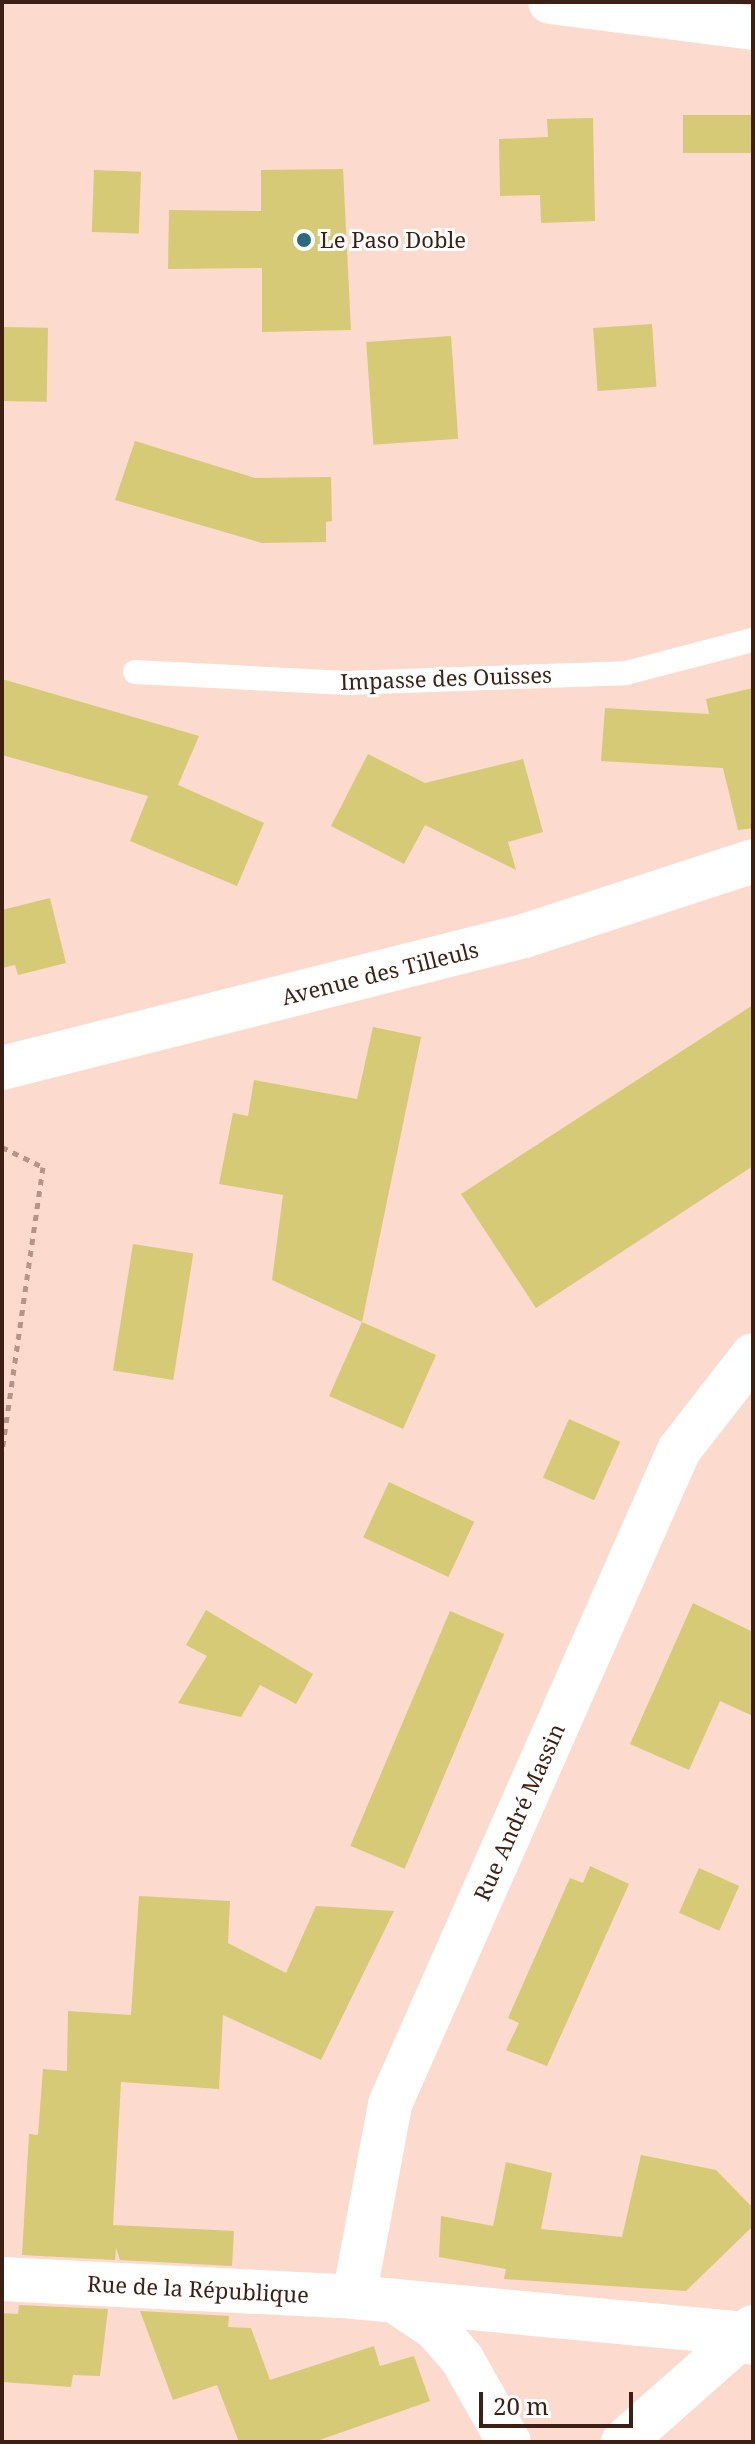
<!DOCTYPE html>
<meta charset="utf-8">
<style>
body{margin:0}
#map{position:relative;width:755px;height:2444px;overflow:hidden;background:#fcdacd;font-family:"Noto Serif",serif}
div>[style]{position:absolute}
.building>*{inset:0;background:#d6ca76;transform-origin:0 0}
.path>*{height:5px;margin-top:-2.5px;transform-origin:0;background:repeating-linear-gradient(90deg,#b69589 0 6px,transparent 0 12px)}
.service>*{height:24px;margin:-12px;padding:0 12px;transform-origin:12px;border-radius:12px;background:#fff}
.minor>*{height:44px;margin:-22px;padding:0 22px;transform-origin:22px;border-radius:22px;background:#fff}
.tertiary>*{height:44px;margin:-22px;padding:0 22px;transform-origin:22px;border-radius:22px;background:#fff}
.dots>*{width:22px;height:22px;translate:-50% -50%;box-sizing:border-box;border:4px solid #fff;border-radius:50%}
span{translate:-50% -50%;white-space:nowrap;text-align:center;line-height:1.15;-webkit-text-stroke:6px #fff;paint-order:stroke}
.poi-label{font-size:22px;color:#3e1f14}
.left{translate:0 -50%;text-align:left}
.street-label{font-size:22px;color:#3e1f14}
.frame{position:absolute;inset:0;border:4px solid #3e1f14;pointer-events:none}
.scale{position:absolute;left:479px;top:2392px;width:154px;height:36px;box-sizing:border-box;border:4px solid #3e1f14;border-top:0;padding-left:10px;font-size:24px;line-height:28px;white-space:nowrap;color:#3e1f14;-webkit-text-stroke:6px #fff;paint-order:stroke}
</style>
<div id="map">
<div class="building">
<div style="left:753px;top:115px;width:38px;height:70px;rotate:90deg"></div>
<div style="clip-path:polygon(593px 118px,595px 221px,541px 223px,540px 195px,500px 196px,499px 139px,548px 137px,547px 119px)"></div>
<div style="clip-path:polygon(343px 169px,351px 330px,262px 332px,262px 268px,168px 269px,169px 210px,261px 211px,261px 170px)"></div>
<div style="left:94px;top:170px;width:47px;height:62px;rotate:2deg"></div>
<div style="left:652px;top:324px;width:63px;height:59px;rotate:86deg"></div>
<div style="left:2px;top:327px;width:46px;height:74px;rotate:1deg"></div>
<div style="left:451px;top:336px;width:103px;height:85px;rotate:86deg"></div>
<div style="clip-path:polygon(135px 441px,255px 478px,331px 477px,332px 521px,326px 522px,326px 542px,262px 543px,115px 500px)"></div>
<div style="clip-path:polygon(2px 679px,199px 736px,178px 785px,264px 823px,237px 886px,130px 841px,148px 796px,2px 755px)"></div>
<div style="clip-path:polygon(753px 688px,753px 828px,738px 830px,723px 768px,601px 761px,605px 708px,709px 714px,706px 699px)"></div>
<div style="clip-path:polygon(368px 754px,425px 783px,523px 759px,543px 832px,508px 842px,516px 870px,425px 825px,404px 864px,331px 826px)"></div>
<div style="clip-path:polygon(50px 898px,66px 963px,18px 975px,15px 965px,2px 968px,2px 910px)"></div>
<div style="clip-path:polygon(753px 1005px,753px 1166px,536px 1308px,461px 1194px)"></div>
<div style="clip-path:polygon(373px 1027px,421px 1037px,362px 1322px,272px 1280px,283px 1195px,219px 1184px,233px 1113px,248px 1116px,254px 1080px,357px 1099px)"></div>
<div style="left:133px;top:1244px;width:61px;height:128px;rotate:9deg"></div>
<div style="left:362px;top:1322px;width:81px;height:81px;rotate:24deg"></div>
<div style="left:569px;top:1419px;width:56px;height:64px;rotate:24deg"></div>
<div style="left:389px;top:1482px;width:94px;height:61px;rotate:25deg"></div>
<div style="clip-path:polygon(693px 1603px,753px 1632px,753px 1716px,720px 1701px,689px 1770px,630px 1744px)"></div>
<div style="clip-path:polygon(206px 1610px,313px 1674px,296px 1704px,260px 1685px,241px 1717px,178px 1703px,207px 1656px,186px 1645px)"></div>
<div style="left:450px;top:1611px;width:59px;height:255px;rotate:23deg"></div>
<div style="clip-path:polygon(590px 1866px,629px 1884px,547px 2066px,506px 2050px,519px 2023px,508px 2018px,570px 1878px,583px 1883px)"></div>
<div style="left:699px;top:1868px;width:44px;height:49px;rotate:24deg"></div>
<div style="clip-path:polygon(139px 1896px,230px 1901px,228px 1943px,286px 1973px,316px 1906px,394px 1911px,321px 2060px,223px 2015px,219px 2089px,121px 2082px,113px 2225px,234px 2231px,232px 2266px,120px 2260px,116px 2248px,115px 2260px,22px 2255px,29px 2134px,38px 2135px,43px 2069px,67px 2071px,68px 2011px,131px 2015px)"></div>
<div style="clip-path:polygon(641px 2155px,716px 2170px,753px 2208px,753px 2226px,686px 2291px,504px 2279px,506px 2269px,439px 2257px,441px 2216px,493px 2226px,506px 2162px,552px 2173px,541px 2229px,622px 2237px)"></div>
<div style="clip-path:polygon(19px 2305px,108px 2309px,100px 2376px,73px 2375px,71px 2387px,2px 2382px,2px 2313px,18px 2314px)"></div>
<div style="clip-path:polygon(140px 2311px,229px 2316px,228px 2327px,251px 2328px,270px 2380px,374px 2346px,380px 2366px,414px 2356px,430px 2401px,314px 2442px,239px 2442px,217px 2385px,173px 2400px)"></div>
</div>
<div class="path">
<div style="left:2px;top:1147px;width:46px;rotate:26deg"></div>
<div style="left:43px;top:1167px;width:289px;rotate:98.2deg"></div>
</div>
<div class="service">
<div style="left:135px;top:672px;width:211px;rotate:3deg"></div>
<div style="left:346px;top:683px;width:280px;rotate:-2deg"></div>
<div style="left:626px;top:673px;width:131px;rotate:-14.6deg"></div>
</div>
<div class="minor">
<div style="left:550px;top:2px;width:205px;rotate:7.3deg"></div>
<div style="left:2px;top:1068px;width:538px;rotate:-14.19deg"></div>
<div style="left:524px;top:936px;width:241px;rotate:-18.1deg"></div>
<div style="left:2px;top:2279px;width:352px;rotate:2.9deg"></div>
<div style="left:354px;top:2297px;width:390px;rotate:5.4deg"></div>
<div style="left:742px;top:2334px;width:14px;rotate:39deg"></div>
<div style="left:354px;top:2297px;width:196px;rotate:-79.4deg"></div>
<div style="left:390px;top:2104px;width:715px;rotate:-66.16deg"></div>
<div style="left:679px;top:1450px;width:120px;rotate:-52.1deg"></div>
<div style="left:396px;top:2302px;width:47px;rotate:33.7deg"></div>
<div style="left:435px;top:2328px;width:41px;rotate:48.9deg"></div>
<div style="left:462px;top:2359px;width:95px;rotate:60.5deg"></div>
</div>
<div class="tertiary">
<div style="left:623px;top:2442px;width:174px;rotate:-41.5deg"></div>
</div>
<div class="dots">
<div style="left:304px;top:240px;background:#296a7e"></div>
</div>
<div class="poi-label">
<span class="left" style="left:320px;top:240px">Le Paso Doble</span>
</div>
<div class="street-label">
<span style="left:446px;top:678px;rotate:-2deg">Impasse des Ouisses</span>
<span style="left:380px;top:973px;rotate:-14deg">Avenue des Tilleuls</span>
<span style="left:519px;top:1812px;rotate:-66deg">Rue André Massin</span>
<span style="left:198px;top:2289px;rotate:3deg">Rue de la République</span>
</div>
<div class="frame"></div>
<div class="scale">20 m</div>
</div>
